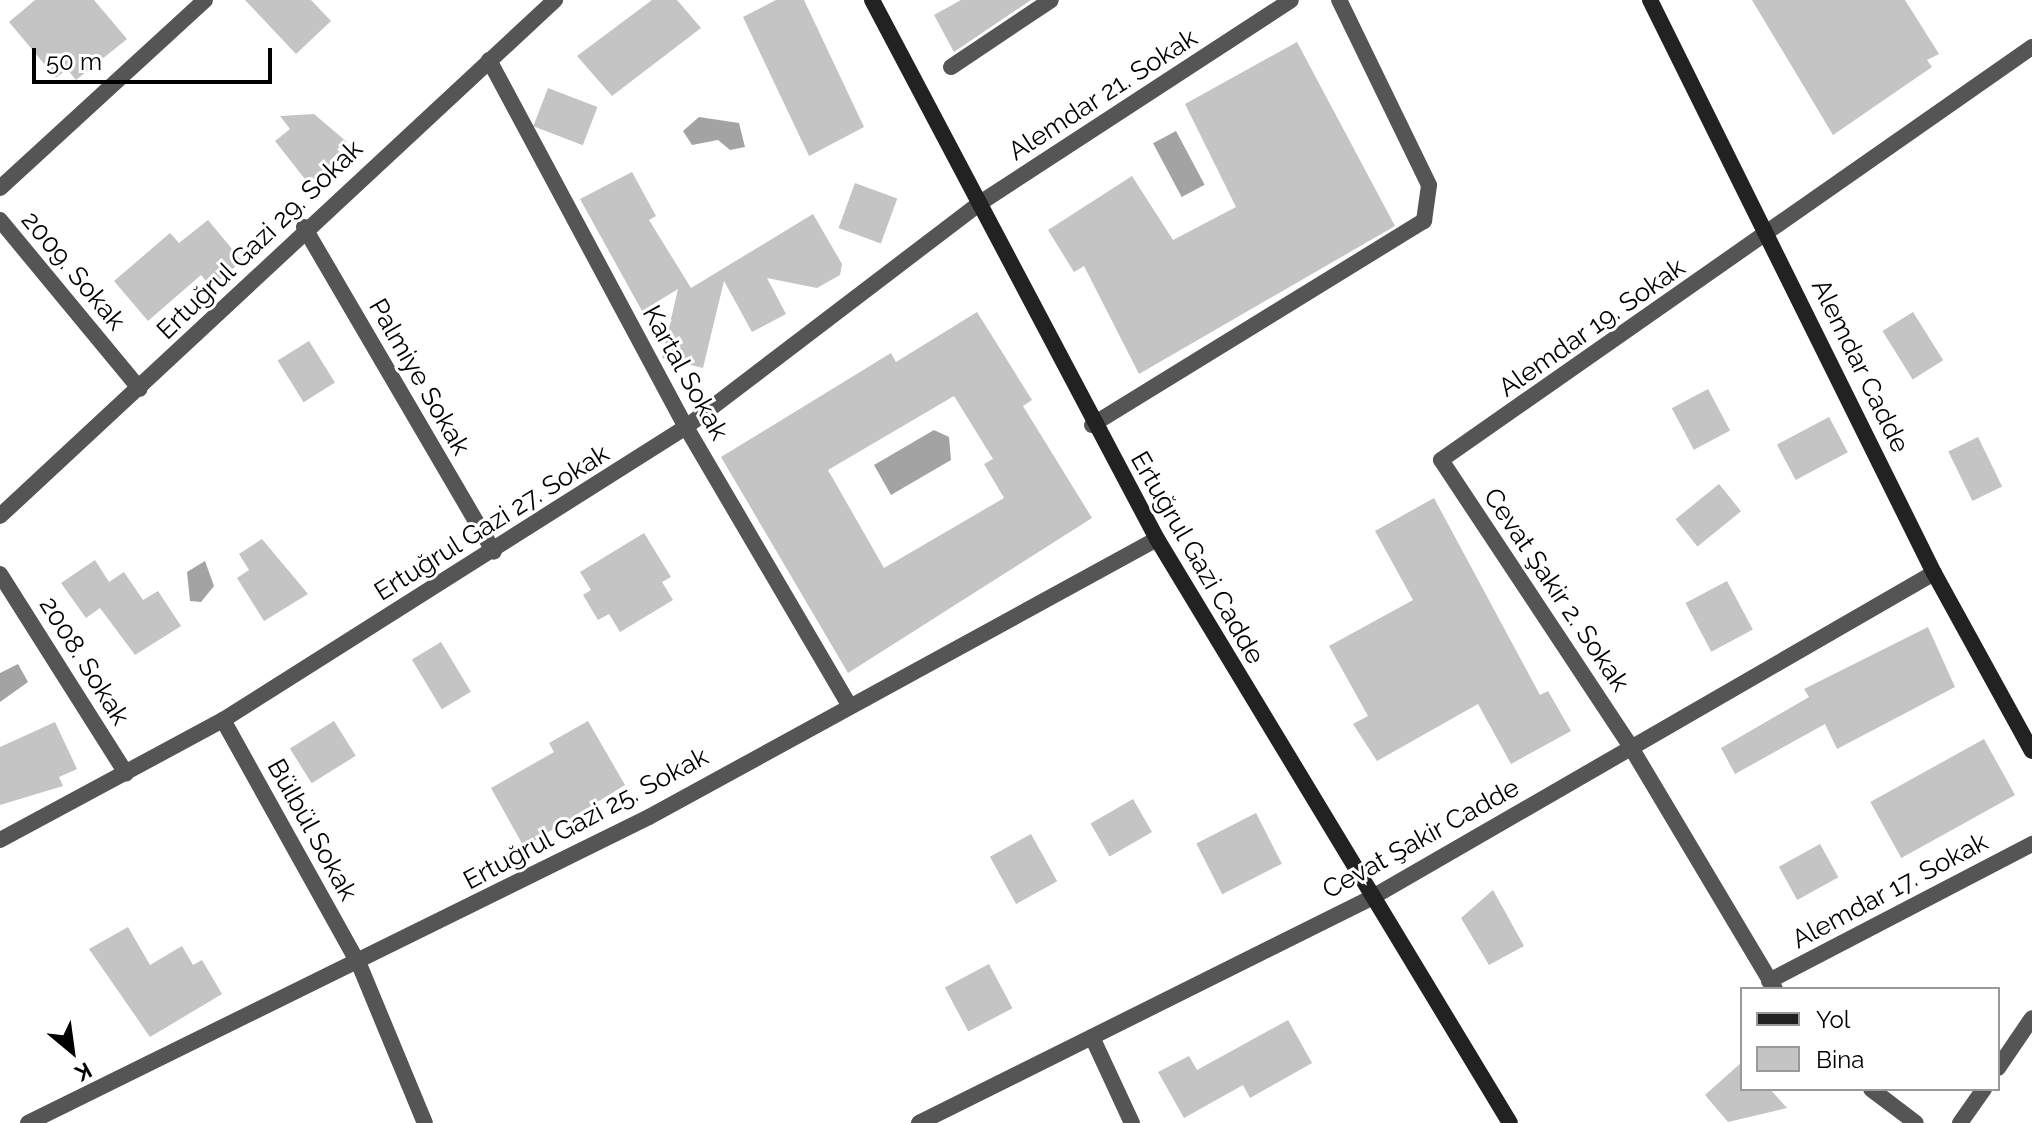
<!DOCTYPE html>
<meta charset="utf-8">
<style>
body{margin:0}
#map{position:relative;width:2032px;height:1123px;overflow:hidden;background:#fff;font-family:Raleway,sans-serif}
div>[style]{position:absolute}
.water>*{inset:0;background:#a3a3a3;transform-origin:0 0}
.building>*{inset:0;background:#c4c4c4;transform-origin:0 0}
.lane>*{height:16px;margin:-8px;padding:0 8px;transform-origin:8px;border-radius:8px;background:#555}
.street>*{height:16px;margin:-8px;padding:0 8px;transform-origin:8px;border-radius:8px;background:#555}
.secondary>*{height:16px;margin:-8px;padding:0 8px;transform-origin:8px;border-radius:8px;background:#222}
span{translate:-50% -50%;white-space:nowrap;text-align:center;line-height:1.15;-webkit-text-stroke:6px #fff;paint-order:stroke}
.street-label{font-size:26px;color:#000}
.legend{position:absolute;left:1740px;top:987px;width:260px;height:104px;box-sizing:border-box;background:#fff;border:2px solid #999;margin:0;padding:10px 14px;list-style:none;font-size:24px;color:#000}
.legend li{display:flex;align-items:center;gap:16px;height:40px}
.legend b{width:40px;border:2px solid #999}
.north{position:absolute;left:32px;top:1011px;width:80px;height:80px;-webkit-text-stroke:6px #fff;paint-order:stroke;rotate:151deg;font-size:22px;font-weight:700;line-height:32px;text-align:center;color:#000}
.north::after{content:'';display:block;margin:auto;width:28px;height:36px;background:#000;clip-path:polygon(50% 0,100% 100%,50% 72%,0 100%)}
.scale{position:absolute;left:32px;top:48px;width:240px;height:36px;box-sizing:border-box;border:4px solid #000;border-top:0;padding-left:10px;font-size:24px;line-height:28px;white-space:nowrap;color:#000;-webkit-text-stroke:6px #fff;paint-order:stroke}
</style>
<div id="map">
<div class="water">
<div style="clip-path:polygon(699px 117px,739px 123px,745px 147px,730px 150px,718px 140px,692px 145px,683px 131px)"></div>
<div style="left:1176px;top:131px;width:61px;height:26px;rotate:62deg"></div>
<div style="clip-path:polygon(934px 430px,949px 437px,951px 460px,891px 495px,874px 465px)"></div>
<div style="clip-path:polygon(205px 561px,214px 586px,201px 602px,190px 601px,187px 572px)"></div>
<div style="clip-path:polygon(18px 664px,28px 682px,0 702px,0 673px)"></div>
</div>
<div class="building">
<div style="clip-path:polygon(35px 0,94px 0,127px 39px,76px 80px,67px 69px,56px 78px,9px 22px)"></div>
<div style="clip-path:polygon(245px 0,311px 0,331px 21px,296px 54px)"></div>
<div style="clip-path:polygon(652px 0,677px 0,701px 28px,612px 96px,577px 56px)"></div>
<div style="clip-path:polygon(776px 0,804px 0,864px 127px,809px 156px,743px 17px)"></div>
<div style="clip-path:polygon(961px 0,1031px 0,954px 52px,934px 15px)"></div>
<div style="clip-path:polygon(1752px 0,1905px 0,1939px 54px,1927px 60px,1932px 67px,1833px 135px)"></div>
<div style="clip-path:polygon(1297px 42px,1395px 226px,1139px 374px,1084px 266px,1074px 272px,1048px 230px,1132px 176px,1173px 240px,1236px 207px,1185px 104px)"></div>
<div style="left:548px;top:88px;width:53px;height:41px;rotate:21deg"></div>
<div style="clip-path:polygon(314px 114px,347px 142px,337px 149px,343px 156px,308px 183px,275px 141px,290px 129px,280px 116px)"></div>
<div style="clip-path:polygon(632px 172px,656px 216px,649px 220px,691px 288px,813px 214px,842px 264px,840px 275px,817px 288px,767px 278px,786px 314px,752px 332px,724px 281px,703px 368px,662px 358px,678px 289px,642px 311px,580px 199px)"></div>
<div style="left:855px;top:183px;width:45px;height:48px;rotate:20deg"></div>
<div style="clip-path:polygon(208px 220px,242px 261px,211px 287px,201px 275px,148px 321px,114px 281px,170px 233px,179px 243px)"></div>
<div style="clip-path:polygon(evenodd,977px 312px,1032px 400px,1023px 406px,1092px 518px,848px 673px,721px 457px,891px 353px,896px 362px,977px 312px,954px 396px,993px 459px,984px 464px,1004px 498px,884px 568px,828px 470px,954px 396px)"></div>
<div style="left:1913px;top:312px;width:57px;height:36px;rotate:58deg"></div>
<div style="left:309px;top:341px;width:49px;height:37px;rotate:58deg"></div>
<div style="left:1708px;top:389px;width:47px;height:41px;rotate:62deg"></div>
<div style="left:1829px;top:417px;width:40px;height:59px;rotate:62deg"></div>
<div style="left:1978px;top:437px;width:55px;height:33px;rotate:64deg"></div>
<div style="left:1719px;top:484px;width:35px;height:56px;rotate:51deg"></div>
<div style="clip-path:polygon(1434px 498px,1540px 695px,1548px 691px,1571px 731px,1511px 764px,1478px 704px,1377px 761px,1353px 724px,1368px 716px,1329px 646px,1413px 600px,1375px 531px)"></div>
<div style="clip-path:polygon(644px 533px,671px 577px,662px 582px,673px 600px,620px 632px,609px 614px,598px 620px,583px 595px,591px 590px,580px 572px)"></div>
<div style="clip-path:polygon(262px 539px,308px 594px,264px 621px,237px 578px,249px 570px,239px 554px)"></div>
<div style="clip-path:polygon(95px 560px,109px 582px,124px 572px,143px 600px,158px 591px,181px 626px,135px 655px,100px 608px,86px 618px,61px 583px)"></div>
<div style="left:1727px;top:581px;width:55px;height:47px;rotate:62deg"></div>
<div style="clip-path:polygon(1928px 627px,1955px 687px,1837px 749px,1825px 724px,1735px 774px,1721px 748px,1809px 697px,1804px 689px)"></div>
<div style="left:441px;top:642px;width:58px;height:34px;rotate:59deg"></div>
<div style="left:334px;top:721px;width:41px;height:52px;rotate:58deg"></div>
<div style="clip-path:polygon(588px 721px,625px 785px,524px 847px,491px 788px,554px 752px,549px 743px)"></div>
<div style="clip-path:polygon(55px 722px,77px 769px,59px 777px,63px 786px,0 805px,0 747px)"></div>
<div style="left:1984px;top:739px;width:64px;height:130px;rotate:61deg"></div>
<div style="left:1133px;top:799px;width:38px;height:49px;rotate:60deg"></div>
<div style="left:1256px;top:813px;width:57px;height:67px;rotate:63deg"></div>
<div style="left:1031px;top:834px;width:54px;height:47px;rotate:61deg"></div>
<div style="left:1820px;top:844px;width:38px;height:47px;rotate:61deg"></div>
<div style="clip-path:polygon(1493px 890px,1524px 946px,1489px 965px,1461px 918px)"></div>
<div style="clip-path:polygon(128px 927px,150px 965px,182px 946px,193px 965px,202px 960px,222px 994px,150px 1037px,89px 949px)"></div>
<div style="left:989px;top:964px;width:50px;height:50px;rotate:62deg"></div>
<div style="clip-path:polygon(1288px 1020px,1312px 1063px,1250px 1098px,1243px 1085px,1184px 1118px,1158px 1072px,1189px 1056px,1197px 1070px)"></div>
<div style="clip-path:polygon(1742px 1062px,1742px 1089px,1770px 1089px,1787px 1108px,1728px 1122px,1705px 1095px)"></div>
</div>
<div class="lane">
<div style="left:951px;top:67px;width:120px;rotate:-33.8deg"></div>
<div style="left:1092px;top:425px;width:390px;rotate:-31.6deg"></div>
<div style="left:1424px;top:221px;width:36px;rotate:-82deg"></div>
<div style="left:1429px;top:185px;width:206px;rotate:-115.9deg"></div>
</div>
<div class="street">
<div style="left:489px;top:60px;width:417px;rotate:61.8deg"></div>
<div style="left:686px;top:427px;width:322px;rotate:59.6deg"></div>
<div style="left:0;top:188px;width:278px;rotate:-42.5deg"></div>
<div style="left:0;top:220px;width:219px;rotate:50.4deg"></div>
<div style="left:304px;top:227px;width:376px;rotate:59.7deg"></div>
<div style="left:0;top:516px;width:758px;rotate:-42.91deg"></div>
<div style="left:0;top:574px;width:236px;rotate:57.7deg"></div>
<div style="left:223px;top:720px;width:279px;rotate:60.9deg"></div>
<div style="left:359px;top:964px;width:172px;rotate:67.5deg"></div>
<div style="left:0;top:840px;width:253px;rotate:-28.3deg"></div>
<div style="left:223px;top:720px;width:548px;rotate:-32.33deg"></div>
<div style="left:686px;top:427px;width:370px;rotate:-37.3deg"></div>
<div style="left:980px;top:203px;width:371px;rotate:-33.1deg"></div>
<div style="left:1769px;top:981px;width:297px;rotate:-27.5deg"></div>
<div style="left:1775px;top:989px;width:282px;rotate:-120.8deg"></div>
<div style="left:1631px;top:747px;width:344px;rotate:-123.5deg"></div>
<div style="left:1441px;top:460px;width:721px;rotate:-34.95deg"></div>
<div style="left:1092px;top:1037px;width:95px;rotate:65.1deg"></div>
<div style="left:1998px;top:1068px;width:60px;rotate:-55.8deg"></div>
<div style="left:1871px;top:1089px;width:56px;rotate:37.1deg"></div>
<div style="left:28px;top:1123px;width:692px;rotate:-26.23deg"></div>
<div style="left:649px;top:817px;width:579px;rotate:-28.69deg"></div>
<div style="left:919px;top:1123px;width:505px;rotate:-26.46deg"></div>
<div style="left:1371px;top:898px;width:650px;rotate:-30deg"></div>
<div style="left:1960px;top:1123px;width:42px;rotate:-54.8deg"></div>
</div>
<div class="secondary">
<div style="left:872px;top:0;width:610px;rotate:62.13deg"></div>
<div style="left:1157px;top:539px;width:682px;rotate:58.85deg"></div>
<div style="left:1650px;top:0;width:640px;rotate:63.64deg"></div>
<div style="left:1934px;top:573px;width:203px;rotate:61.2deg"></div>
</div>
<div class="street-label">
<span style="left:1103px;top:95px;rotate:-33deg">Alemdar 21. Sokak</span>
<span style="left:260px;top:240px;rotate:-44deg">Ertuğrul Gazi 29. Sokak</span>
<span style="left:73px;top:271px;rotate:50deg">2009. Sokak</span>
<span style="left:1592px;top:328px;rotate:-35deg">Alemdar 19. Sokak</span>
<span style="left:1860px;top:366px;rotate:64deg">Alemdar Cadde</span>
<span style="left:685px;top:373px;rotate:61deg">Kartal Sokak</span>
<span style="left:419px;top:377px;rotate:60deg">Palmiye Sokak</span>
<span style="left:492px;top:523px;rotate:-32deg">Ertuğrul Gazi 27. Sokak</span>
<span style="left:1197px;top:558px;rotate:60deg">Ertuğrul Gazi Cadde</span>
<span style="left:1556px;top:590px;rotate:56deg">Cevat Şakir 2. Sokak</span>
<span style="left:84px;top:661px;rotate:58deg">2008. Sokak</span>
<span style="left:586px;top:819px;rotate:-28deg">Ertuğrul Gazi 25. Sokak</span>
<span style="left:312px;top:830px;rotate:61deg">Bülbül Sokak</span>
<span style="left:1421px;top:839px;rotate:-29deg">Cevat Şakir Cadde</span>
<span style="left:1890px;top:891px;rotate:-28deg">Alemdar 17. Sokak</span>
</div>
<ul class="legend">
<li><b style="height:10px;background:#222"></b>Yol</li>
<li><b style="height:22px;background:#c4c4c4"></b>Bina</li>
</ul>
<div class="north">K</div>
<div class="scale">50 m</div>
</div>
